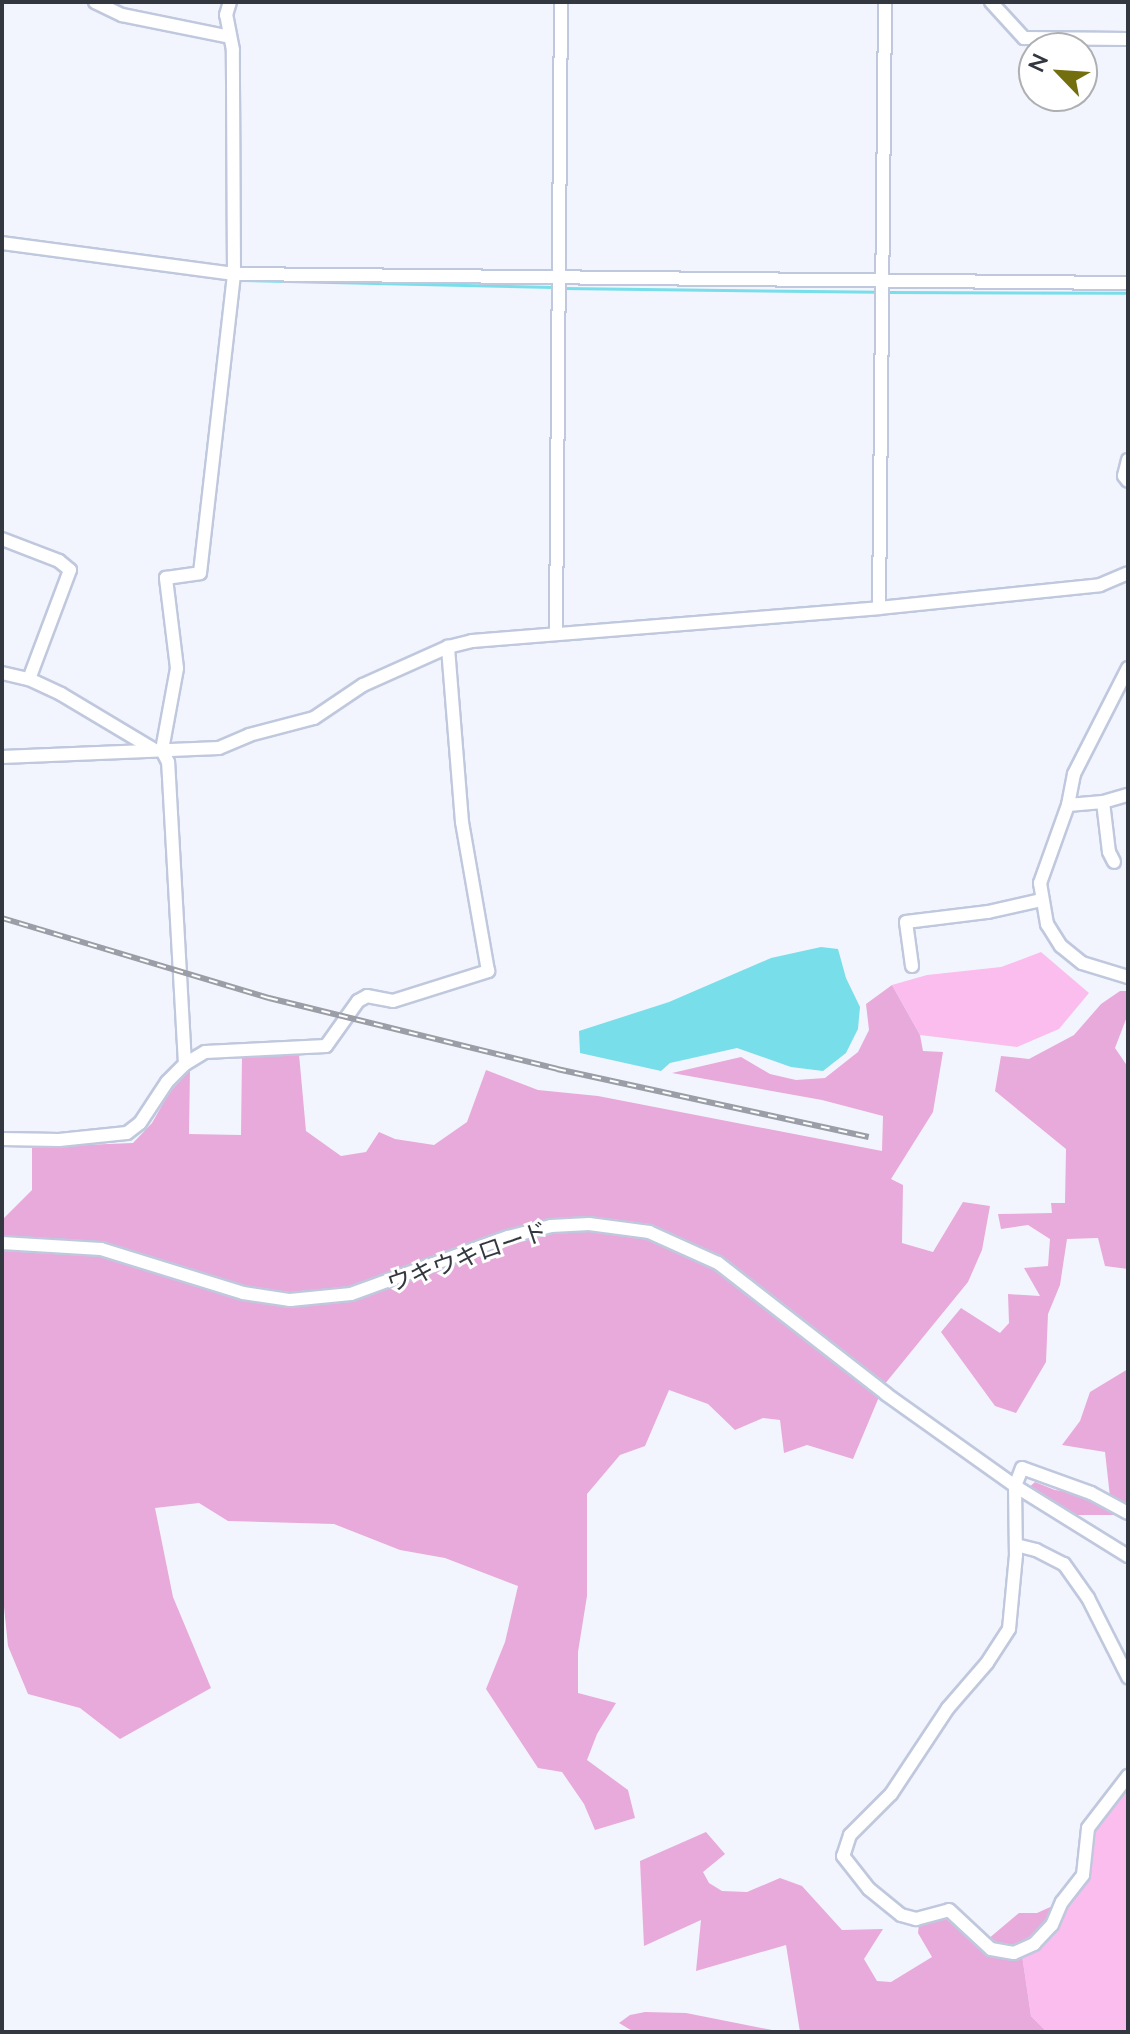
<!DOCTYPE html>
<meta charset="utf-8">
<style>
body{margin:0}
#map{position:relative;width:1130px;height:2034px;overflow:hidden;background:#f2f5fe;font-family:Lato,"Noto Sans JP",sans-serif}
div>[style]{position:absolute}
.green>*{inset:0;background:#fbbdee}
.forest>*{inset:0;background:#e8aada}
.water>*{inset:0;background:#78dee9}
.stream>*{height:3px;margin:-1.5px;padding:0 1.5px;transform-origin:1.5px;border-radius:1.5px;background:#78dee9}
.roads{filter:drop-shadow(2px 0 #c0c8de) drop-shadow(-2px 0 #c0c8de) drop-shadow(0 2px #c0c8de) drop-shadow(0 -2px #c0c8de)}
.minor>*{height:12px;margin:-6px;padding:0 6px;transform-origin:6px;border-radius:6px;background:#fff}
.rail>*{height:6px;margin-top:-3px;transform-origin:0;background:repeating-linear-gradient(90deg,#fff 0 9px,#9b9ea7 0 18px);box-sizing:border-box;border-block:2px solid #9b9ea7}
span{translate:-50% -50%;white-space:nowrap;text-align:center;line-height:1.15;-webkit-text-stroke:6px #fff;paint-order:stroke}
.street-label{font-size:24px;color:#33373f}
.frame{position:absolute;inset:0;border:4px solid #33373f;pointer-events:none}
.north{position:absolute;left:1018px;top:32px;width:80px;height:80px;box-sizing:border-box;background:#fff;border:2px solid #adafb2;border-radius:50%;rotate:295deg;font-size:22px;font-weight:700;line-height:32px;text-align:center;color:#33373f}
.north::after{content:'';display:block;margin:auto;width:28px;height:36px;background:#736f0f;clip-path:polygon(50% 0,100% 100%,50% 72%,0 100%)}
</style>
<div id="map">
<div class="green">
<div style="clip-path:polygon(1041px 952px,1089px 993px,1059px 1029px,1017px 1047px,920px 1035px,892px 985px,927px 975px,1001px 967px)"></div>
<div style="clip-path:polygon(1128px 1780px,1128px 2028px,1123px 2032px,1047px 2032px,1031px 2016px,1022px 1955px,1083px 1883px,1094px 1824px)"></div>
</div>
<div class="forest">
<div style="clip-path:polygon(892px 985px,920px 1035px,923px 1051px,943px 1052px,933px 1112px,891px 1179px,903px 1185px,902px 1243px,933px 1252px,963px 1202px,990px 1206px,982px 1250px,968px 1282px,884px 1385px,853px 1459px,807px 1445px,784px 1453px,780px 1420px,763px 1418px,735px 1430px,708px 1404px,669px 1390px,645px 1446px,620px 1455px,587px 1494px,587px 1596px,578px 1652px,578px 1693px,616px 1703px,597px 1734px,587px 1760px,628px 1790px,635px 1818px,595px 1830px,584px 1804px,562px 1772px,538px 1768px,486px 1689px,505px 1642px,518px 1586px,445px 1558px,400px 1550px,334px 1524px,228px 1521px,199px 1503px,155px 1508px,173px 1597px,211px 1688px,120px 1739px,80px 1708px,28px 1694px,8px 1646px,2px 1587px,2px 1220px,32px 1190px,32px 1147px,133px 1143px,152px 1123px,169px 1093px,190px 1070px,189px 1134px,241px 1135px,242px 1056px,299px 1054px,306px 1131px,341px 1156px,366px 1152px,379px 1132px,395px 1139px,434px 1145px,467px 1122px,486px 1070px,538px 1090px,598px 1096px,882px 1151px,883px 1116px,822px 1100px,672px 1073px,741px 1057px,770px 1074px,796px 1080px,825px 1078px,858px 1052px,869px 1030px,866px 1004px)"></div>
<div style="clip-path:polygon(1120px 991px,1128px 991px,1128px 1014px,1115px 1048px,1128px 1067px,1128px 1269px,1105px 1266px,1098px 1238px,1067px 1239px,1060px 1285px,1048px 1314px,1046px 1362px,1016px 1413px,995px 1406px,941px 1332px,961px 1308px,1000px 1333px,1009px 1323px,1008px 1294px,1040px 1296px,1024px 1268px,1048px 1266px,1050px 1239px,1028px 1225px,1001px 1229px,998px 1214px,1052px 1213px,1051px 1203px,1065px 1203px,1066px 1149px,995px 1091px,1001px 1056px,1029px 1059px,1074px 1035px,1101px 1004px)"></div>
<div style="clip-path:polygon(1128px 1369px,1128px 1507px,1118px 1515px,1071px 1515px,1027px 1489px,1035px 1482px,1055px 1490px,1110px 1497px,1105px 1452px,1062px 1445px,1080px 1421px,1090px 1392px)"></div>
<div style="clip-path:polygon(706px 1832px,725px 1854px,703px 1872px,709px 1883px,722px 1891px,747px 1892px,780px 1878px,802px 1886px,842px 1930px,883px 1929px,864px 1959px,877px 1981px,891px 1982px,932px 1957px,918px 1933px,919px 1924px,945px 1915px,981px 1945px,1019px 1913px,1037px 1913px,1057px 1904px,1022px 1955px,1031px 2016px,1047px 2032px,800px 2032px,786px 1945px,696px 1971px,701px 1920px,644px 1946px,640px 1861px)"></div>
<div style="clip-path:polygon(645px 2012px,686px 2013px,782px 2032px,634px 2032px,619px 2023px,630px 2015px)"></div>
</div>
<div class="water">
<div style="clip-path:polygon(821px 947px,838px 949px,846px 978px,860px 1007px,858px 1029px,846px 1053px,823px 1071px,791px 1067px,737px 1048px,670px 1063px,661px 1071px,580px 1053px,579px 1031px,669px 1002px,771px 958px)"></div>
</div>
<div class="stream">
<div style="left:242px;top:280px;width:312px;rotate:1.3deg"></div>
<div style="left:562px;top:288px;width:316px;rotate:0.7deg"></div>
<div style="left:886px;top:292px;width:242px;rotate:0.2deg"></div>
</div>
<div class="roads">
<div class="minor">
<div style="left:95px;top:2px;width:30px;rotate:26deg"></div>
<div style="left:122px;top:15px;width:110px;rotate:11.5deg"></div>
<div style="left:991px;top:2px;width:49px;rotate:47.5deg"></div>
<div style="left:1024px;top:38px;width:104px;rotate:0.6deg"></div>
<div style="left:2px;top:243px;width:234px;rotate:7.6deg"></div>
<div style="left:234px;top:274px;width:894px;rotate:0.58deg"></div>
<div style="left:1128px;top:460px;width:16px;rotate:104deg"></div>
<div style="left:1124px;top:476px;width:6px;rotate:51deg"></div>
<div style="left:2px;top:539px;width:61px;rotate:21.1deg"></div>
<div style="left:59px;top:561px;width:14px;rotate:39deg"></div>
<div style="left:70px;top:570px;width:116px;rotate:110.6deg"></div>
<div style="left:879px;top:608px;width:606px;rotate:-89.43deg"></div>
<div style="left:556px;top:633px;width:631px;rotate:-89.55deg"></div>
<div style="left:1128px;top:668px;width:119px;rotate:117deg"></div>
<div style="left:1074px;top:774px;width:32px;rotate:101deg"></div>
<div style="left:1068px;top:805px;width:83px;rotate:109.7deg"></div>
<div style="left:1040px;top:883px;width:42px;rotate:80.3deg"></div>
<div style="left:1047px;top:924px;width:26px;rotate:58deg"></div>
<div style="left:1061px;top:946px;width:27px;rotate:39deg"></div>
<div style="left:1082px;top:963px;width:48px;rotate:16.9deg"></div>
<div style="left:2px;top:673px;width:28px;rotate:13deg"></div>
<div style="left:29px;top:679px;width:35px;rotate:25deg"></div>
<div style="left:61px;top:694px;width:107px;rotate:30.9deg"></div>
<div style="left:2px;top:757px;width:217px;rotate:-2.4deg"></div>
<div style="left:219px;top:748px;width:33px;rotate:-23deg"></div>
<div style="left:249px;top:735px;width:67px;rotate:-14.7deg"></div>
<div style="left:314px;top:718px;width:59px;rotate:-34deg"></div>
<div style="left:363px;top:685px;width:93px;rotate:-24.1deg"></div>
<div style="left:448px;top:647px;width:25px;rotate:-14deg"></div>
<div style="left:472px;top:641px;width:408px;rotate:-4.6deg"></div>
<div style="left:879px;top:608px;width:222px;rotate:-5.9deg"></div>
<div style="left:1100px;top:585px;width:30px;rotate:-23deg"></div>
<div style="left:1103px;top:802px;width:50px;rotate:83.2deg"></div>
<div style="left:1109px;top:852px;width:11px;rotate:63deg"></div>
<div style="left:1068px;top:805px;width:35px;rotate:-5deg"></div>
<div style="left:1103px;top:802px;width:26px;rotate:-16deg"></div>
<div style="left:912px;top:966px;width:44px;rotate:-97.8deg"></div>
<div style="left:906px;top:922px;width:83px;rotate:-7deg"></div>
<div style="left:988px;top:912px;width:54px;rotate:-12.8deg"></div>
<div style="left:185px;top:1064px;width:302px;rotate:-93.2deg"></div>
<div style="left:168px;top:762px;width:13px;rotate:-117deg"></div>
<div style="left:162px;top:750px;width:83px;rotate:-79.6deg"></div>
<div style="left:177px;top:668px;width:91px;rotate:-97deg"></div>
<div style="left:166px;top:578px;width:34px;rotate:-8deg"></div>
<div style="left:200px;top:573px;width:301px;rotate:-83.5deg"></div>
<div style="left:234px;top:274px;width:224px;rotate:-90.3deg"></div>
<div style="left:233px;top:50px;width:36px;rotate:-101deg"></div>
<div style="left:226px;top:15px;width:14px;rotate:-73deg"></div>
<div style="left:2px;top:1139px;width:57px;rotate:1deg"></div>
<div style="left:59px;top:1140px;width:68px;rotate:-5.9deg"></div>
<div style="left:127px;top:1133px;width:16px;rotate:-38deg"></div>
<div style="left:140px;top:1123px;width:49px;rotate:-56.6deg"></div>
<div style="left:167px;top:1082px;width:25px;rotate:-45deg"></div>
<div style="left:185px;top:1064px;width:23px;rotate:-31deg"></div>
<div style="left:205px;top:1052px;width:121px;rotate:-2.8deg"></div>
<div style="left:326px;top:1046px;width:55px;rotate:-54.6deg"></div>
<div style="left:358px;top:1001px;width:10px;rotate:-29deg"></div>
<div style="left:367px;top:996px;width:26px;rotate:11deg"></div>
<div style="left:393px;top:1001px;width:100px;rotate:-17.5deg"></div>
<div style="left:488px;top:971px;width:151px;rotate:-99.9deg"></div>
<div style="left:462px;top:822px;width:176px;rotate:-94.6deg"></div>
<div style="left:2px;top:1243px;width:99px;rotate:3.5deg"></div>
<div style="left:101px;top:1249px;width:149px;rotate:17.2deg"></div>
<div style="left:243px;top:1293px;width:48px;rotate:8.5deg"></div>
<div style="left:290px;top:1300px;width:61px;rotate:-5.6deg"></div>
<div style="left:351px;top:1294px;width:167px;rotate:-20deg"></div>
<div style="left:508px;top:1237px;width:44px;rotate:-14.3deg"></div>
<div style="left:551px;top:1226px;width:38px;rotate:-3deg"></div>
<div style="left:589px;top:1224px;width:61px;rotate:7.6deg"></div>
<div style="left:649px;top:1232px;width:76px;rotate:24.2deg"></div>
<div style="left:718px;top:1263px;width:213px;rotate:37.9deg"></div>
<div style="left:886px;top:1394px;width:158px;rotate:35.5deg"></div>
<div style="left:1015px;top:1486px;width:133px;rotate:31.8deg"></div>
<div style="left:1128px;top:1513px;width:42px;rotate:-151.6deg"></div>
<div style="left:1091px;top:1493px;width:73px;rotate:-160.1deg"></div>
<div style="left:1022px;top:1468px;width:19px;rotate:111deg"></div>
<div style="left:1015px;top:1486px;width:69px;rotate:89.2deg"></div>
<div style="left:1016px;top:1555px;width:74px;rotate:95.4deg"></div>
<div style="left:1009px;top:1629px;width:40px;rotate:122.9deg"></div>
<div style="left:987px;top:1663px;width:60px;rotate:130.9deg"></div>
<div style="left:948px;top:1708px;width:103px;rotate:123.5deg"></div>
<div style="left:891px;top:1794px;width:58px;rotate:135deg"></div>
<div style="left:850px;top:1835px;width:22px;rotate:108deg"></div>
<div style="left:843px;top:1856px;width:42px;rotate:51.8deg"></div>
<div style="left:869px;top:1889px;width:41px;rotate:39.1deg"></div>
<div style="left:901px;top:1915px;width:16px;rotate:15deg"></div>
<div style="left:916px;top:1919px;width:34px;rotate:-15deg"></div>
<div style="left:949px;top:1910px;width:57px;rotate:42.9deg"></div>
<div style="left:991px;top:1949px;width:23px;rotate:10deg"></div>
<div style="left:1014px;top:1953px;width:22px;rotate:-24deg"></div>
<div style="left:1034px;top:1944px;width:26px;rotate:-47deg"></div>
<div style="left:1052px;top:1925px;width:25px;rotate:-67deg"></div>
<div style="left:1062px;top:1902px;width:34px;rotate:-52deg"></div>
<div style="left:1083px;top:1875px;width:47px;rotate:-83.9deg"></div>
<div style="left:1088px;top:1828px;width:66px;rotate:-52.4deg"></div>
<div style="left:1016px;top:1545px;width:21px;rotate:14deg"></div>
<div style="left:1036px;top:1550px;width:31px;rotate:27deg"></div>
<div style="left:1064px;top:1564px;width:42px;rotate:54.8deg"></div>
<div style="left:1088px;top:1598px;width:89px;rotate:63.1deg"></div>
</div>
</div>
<div class="rail">
<div style="left:2px;top:918px;width:279px;rotate:16.7deg"></div>
<div style="left:269px;top:998px;width:297px;rotate:13.8deg"></div>
<div style="left:557px;top:1069px;width:319px;rotate:12.3deg"></div>
</div>
<div class="street-label">
<span style="left:467px;top:1256px;rotate:-19deg">ウキウキロード</span>
</div>
<div class="frame"></div>
<div class="north">N</div>
</div>
